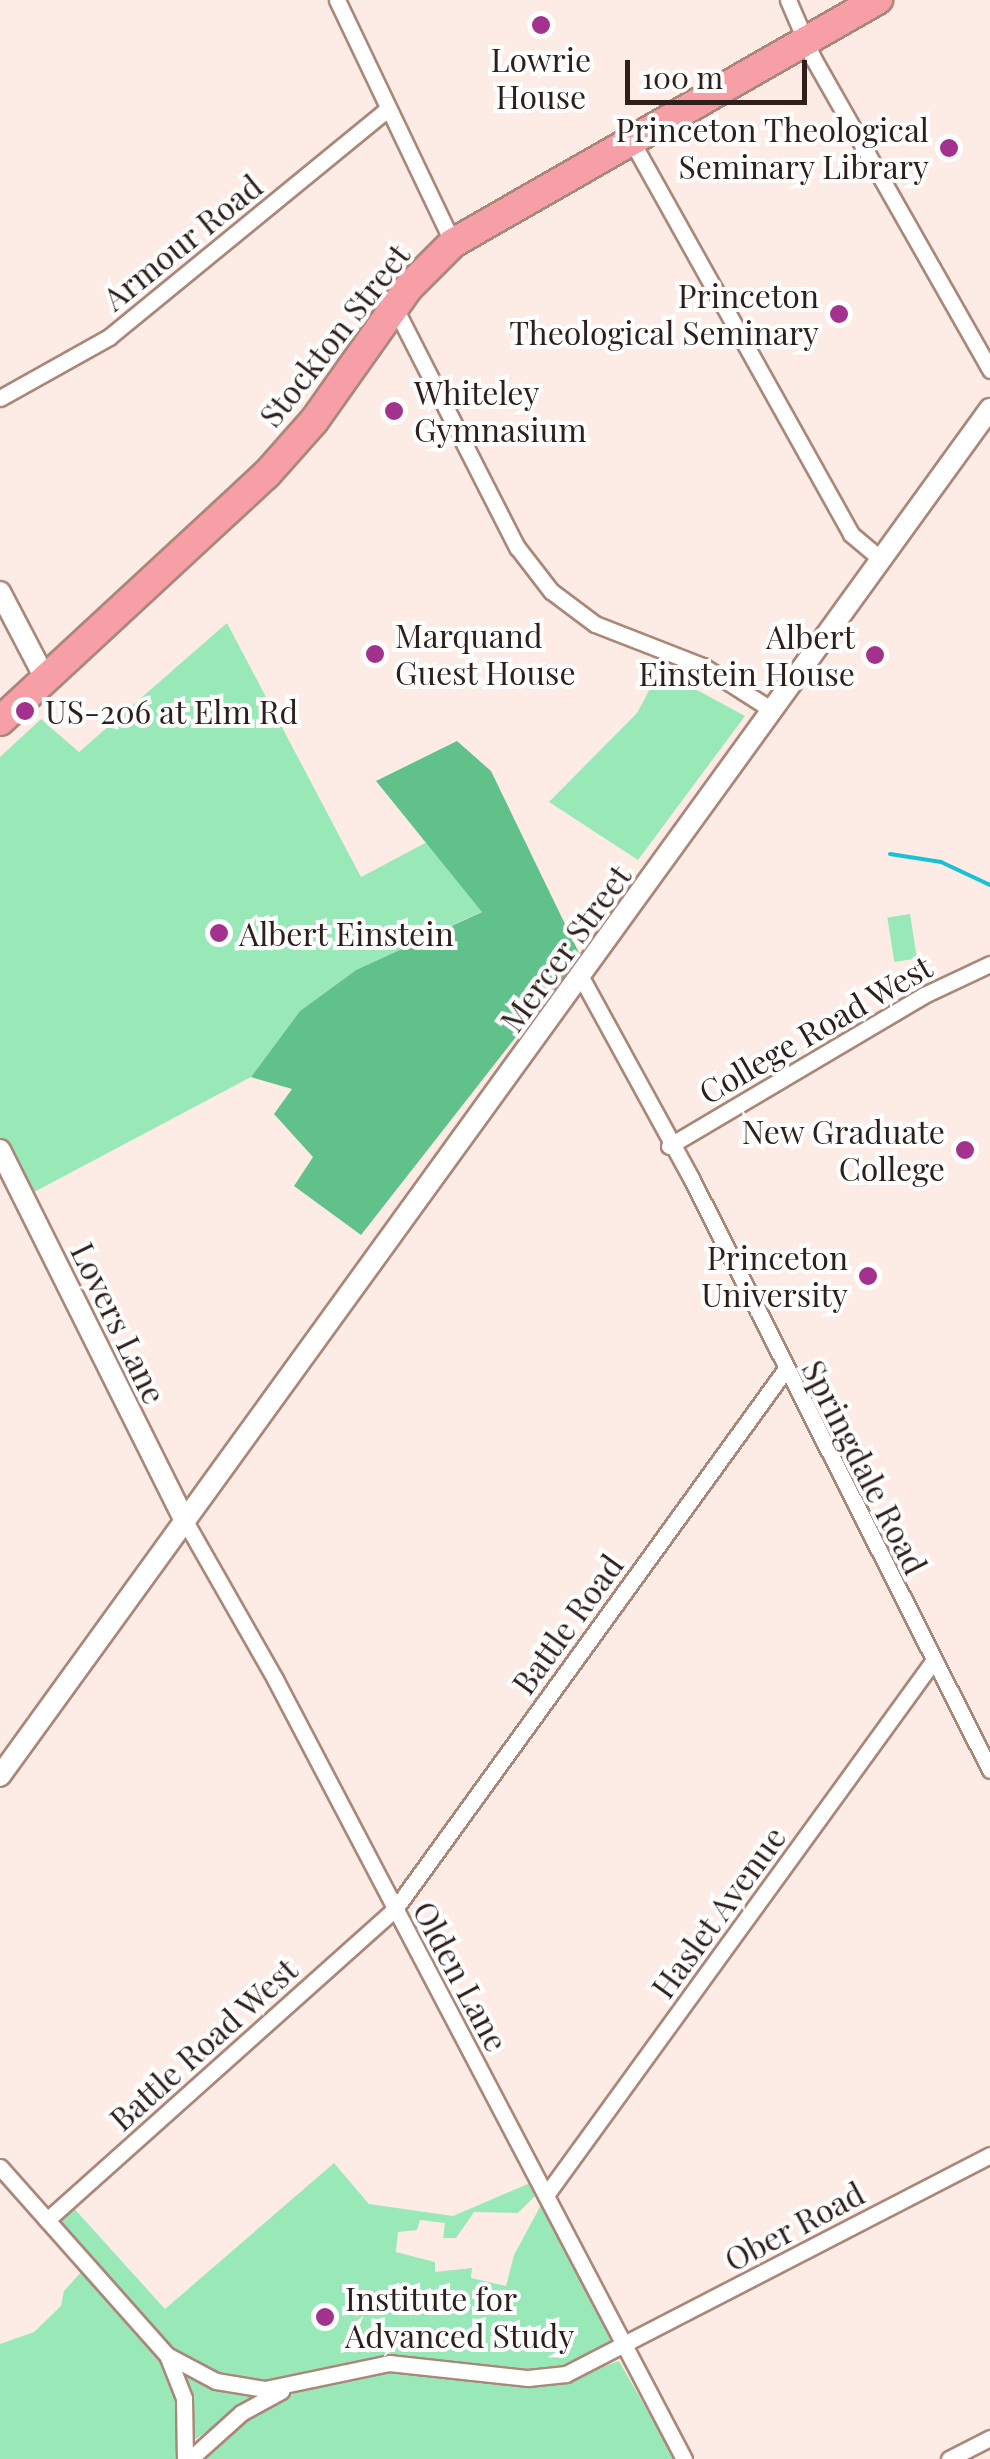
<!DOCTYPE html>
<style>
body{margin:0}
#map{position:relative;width:990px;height:2459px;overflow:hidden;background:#fdece6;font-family:"Playfair Display",serif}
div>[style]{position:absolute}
.green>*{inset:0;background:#99e9b8;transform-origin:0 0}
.forest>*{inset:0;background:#60c28a}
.stream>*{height:4px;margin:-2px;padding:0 2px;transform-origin:2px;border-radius:2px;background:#1ac0d5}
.roads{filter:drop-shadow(2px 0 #ab877a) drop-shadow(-2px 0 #ab877a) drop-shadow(0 2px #ab877a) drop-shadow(0 -2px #ab877a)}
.street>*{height:15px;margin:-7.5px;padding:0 7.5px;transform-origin:7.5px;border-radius:7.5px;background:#fff}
.secondary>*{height:20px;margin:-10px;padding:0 10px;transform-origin:10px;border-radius:10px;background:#fff}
.highway>*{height:28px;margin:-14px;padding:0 14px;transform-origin:14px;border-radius:14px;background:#f69fa6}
.dots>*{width:28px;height:28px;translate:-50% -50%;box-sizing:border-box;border:5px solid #fff;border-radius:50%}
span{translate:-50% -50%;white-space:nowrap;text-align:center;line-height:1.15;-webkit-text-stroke:8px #fff;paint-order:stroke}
.poi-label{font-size:32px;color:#2e1f1a}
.right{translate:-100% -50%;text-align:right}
.left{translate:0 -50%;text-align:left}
.street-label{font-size:32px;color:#2e1f1a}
.scale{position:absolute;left:625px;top:60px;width:182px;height:45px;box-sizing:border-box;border:5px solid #2e1f1a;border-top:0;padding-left:12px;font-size:30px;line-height:35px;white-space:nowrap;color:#2e1f1a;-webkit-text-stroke:8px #fff;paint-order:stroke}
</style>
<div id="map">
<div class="green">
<div style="clip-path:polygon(227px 623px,361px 877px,427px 842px,483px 911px,356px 970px,300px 1011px,251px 1077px,21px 1199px,0 1157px,0 757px,41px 719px,79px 752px)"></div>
<div style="clip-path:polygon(660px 670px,745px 716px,638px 860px,549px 802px,637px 713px)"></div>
<div style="left:910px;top:914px;width:45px;height:23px;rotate:81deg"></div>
<div style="clip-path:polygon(334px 2163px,369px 2204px,453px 2216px,530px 2183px,536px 2195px,518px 2213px,474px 2212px,456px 2238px,443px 2238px,445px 2223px,420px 2220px,417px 2230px,398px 2232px,396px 2252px,435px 2262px,435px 2272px,472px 2268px,471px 2278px,506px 2286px,514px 2255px,541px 2205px,612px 2342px,575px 2362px,541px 2370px,380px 2356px,278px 2381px,221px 2377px,169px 2346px,58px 2220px,71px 2205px,165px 2309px)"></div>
<div style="clip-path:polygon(82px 2271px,164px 2366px,179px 2398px,177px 2459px,0 2459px,0 2344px,34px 2332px,61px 2306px,64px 2291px)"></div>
<div style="clip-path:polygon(619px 2361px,675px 2459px,198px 2459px,227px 2431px,318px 2380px,371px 2369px,576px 2376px)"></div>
<div style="clip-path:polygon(184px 2373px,210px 2387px,256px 2397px,193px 2441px)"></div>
</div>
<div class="forest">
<div style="clip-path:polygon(457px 741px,491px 771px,580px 955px,361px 1235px,294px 1186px,313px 1157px,274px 1114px,292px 1089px,251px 1077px,300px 1011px,356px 970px,482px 912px,376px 781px)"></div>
</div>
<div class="stream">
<div style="left:890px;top:854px;width:52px;rotate:8.9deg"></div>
<div style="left:941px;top:862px;width:54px;rotate:25.1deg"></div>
</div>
<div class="roads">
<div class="street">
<div style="left:337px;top:0;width:269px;rotate:64.5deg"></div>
<div style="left:788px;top:0;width:63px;rotate:66.7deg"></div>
<div style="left:813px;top:58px;width:359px;rotate:60.4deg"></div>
<div style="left:631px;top:140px;width:451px;rotate:60.8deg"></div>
<div style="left:851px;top:534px;width:39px;rotate:40deg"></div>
<div style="left:394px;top:306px;width:271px;rotate:63deg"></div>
<div style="left:517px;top:547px;width:56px;rotate:52.3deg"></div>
<div style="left:551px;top:591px;width:55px;rotate:36.9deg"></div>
<div style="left:595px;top:624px;width:116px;rotate:21.3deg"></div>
<div style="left:703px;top:666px;width:82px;rotate:32.5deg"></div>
<div style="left:0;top:398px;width:125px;rotate:-29.2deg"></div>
<div style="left:109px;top:337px;width:358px;rotate:-39.3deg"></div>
<div style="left:581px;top:977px;width:231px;rotate:61.3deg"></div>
<div style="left:692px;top:1180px;width:661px;rotate:63.2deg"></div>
<div style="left:669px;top:1146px;width:296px;rotate:-30.6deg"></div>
<div style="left:924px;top:995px;width:73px;rotate:-25.2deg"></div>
<div style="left:185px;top:1521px;width:182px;rotate:60.3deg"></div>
<div style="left:275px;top:1679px;width:881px;rotate:62.33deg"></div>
<div style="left:0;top:2167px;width:251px;rotate:48.4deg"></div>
<div style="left:167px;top:2355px;width:46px;rotate:68.4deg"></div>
<div style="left:184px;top:2398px;width:61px;rotate:89.1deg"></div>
<div style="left:546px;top:2195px;width:661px;rotate:-54.05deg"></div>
<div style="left:47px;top:2220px;width:467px;rotate:-41.8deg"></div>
<div style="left:395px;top:1909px;width:665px;rotate:-54.11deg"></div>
<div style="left:167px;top:2355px;width:55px;rotate:28deg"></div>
<div style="left:216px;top:2381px;width:50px;rotate:9.3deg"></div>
<div style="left:265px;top:2389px;width:127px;rotate:-11.8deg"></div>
<div style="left:389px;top:2363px;width:140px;rotate:6.2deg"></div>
<div style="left:528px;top:2378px;width:38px;rotate:-6deg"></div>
<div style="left:566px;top:2374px;width:477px;rotate:-27.3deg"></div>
<div style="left:190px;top:2459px;width:69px;rotate:-42deg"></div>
<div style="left:241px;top:2413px;width:46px;rotate:-28.8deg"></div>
<div style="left:949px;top:2459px;width:46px;rotate:-27.1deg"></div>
</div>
<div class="secondary">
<div style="left:0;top:592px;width:99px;rotate:62.4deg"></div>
<div style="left:0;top:1150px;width:415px;rotate:63.5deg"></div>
<div style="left:0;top:1776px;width:1688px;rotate:-54.09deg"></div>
</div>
<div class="highway">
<div style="left:0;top:721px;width:362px;rotate:-42.8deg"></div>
<div style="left:266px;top:475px;width:72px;rotate:-48.4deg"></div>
<div style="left:314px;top:421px;width:163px;rotate:-54.7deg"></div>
<div style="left:408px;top:288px;width:64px;rotate:-45deg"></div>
<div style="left:453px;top:243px;width:490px;rotate:-29.8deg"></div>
</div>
</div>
<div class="dots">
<div style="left:541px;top:25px;background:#a3328e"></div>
<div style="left:949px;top:148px;background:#a3328e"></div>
<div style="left:839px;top:314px;background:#a3328e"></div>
<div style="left:394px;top:411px;background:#a3328e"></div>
<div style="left:375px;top:654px;background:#a3328e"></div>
<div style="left:875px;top:655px;background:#a3328e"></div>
<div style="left:25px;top:711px;background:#a3328e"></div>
<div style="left:219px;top:933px;background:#a3328e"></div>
<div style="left:965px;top:1150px;background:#a3328e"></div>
<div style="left:868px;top:1276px;background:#a3328e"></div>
<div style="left:325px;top:2317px;background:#a3328e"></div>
</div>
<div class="poi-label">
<span style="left:541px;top:78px">Lowrie<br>House</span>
<span class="right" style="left:929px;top:148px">Princeton Theological<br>Seminary Library</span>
<span class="right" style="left:819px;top:314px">Princeton<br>Theological Seminary</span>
<span class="left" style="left:414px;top:411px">Whiteley<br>Gymnasium</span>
<span class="left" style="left:395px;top:654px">Marquand<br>Guest House</span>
<span class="right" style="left:855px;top:655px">Albert<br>Einstein House</span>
<span class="left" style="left:45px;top:711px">US-206 at Elm Rd</span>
<span class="left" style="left:239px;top:933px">Albert Einstein</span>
<span class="right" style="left:945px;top:1150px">New Graduate<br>College</span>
<span class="right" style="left:848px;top:1276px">Princeton<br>University</span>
<span class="left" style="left:345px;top:2317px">Institute for<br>Advanced Study</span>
</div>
<div class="street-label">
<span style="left:182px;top:242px;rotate:-39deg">Armour Road</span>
<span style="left:334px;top:335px;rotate:-52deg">Stockton Street</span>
<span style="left:565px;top:948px;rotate:-54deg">Mercer Street</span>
<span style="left:815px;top:1029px;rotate:-30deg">College Road West</span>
<span style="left:119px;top:1323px;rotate:64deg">Lovers Lane</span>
<span style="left:865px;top:1467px;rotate:63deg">Springdale Road</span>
<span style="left:567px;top:1624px;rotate:-54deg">Battle Road</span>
<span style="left:718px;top:1912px;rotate:-54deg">Haslet Avenue</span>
<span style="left:461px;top:1976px;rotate:62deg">Olden Lane</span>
<span style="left:203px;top:2044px;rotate:-42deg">Battle Road West</span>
<span style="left:794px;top:2226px;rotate:-28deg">Ober Road</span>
</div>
<div class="scale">100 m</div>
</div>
